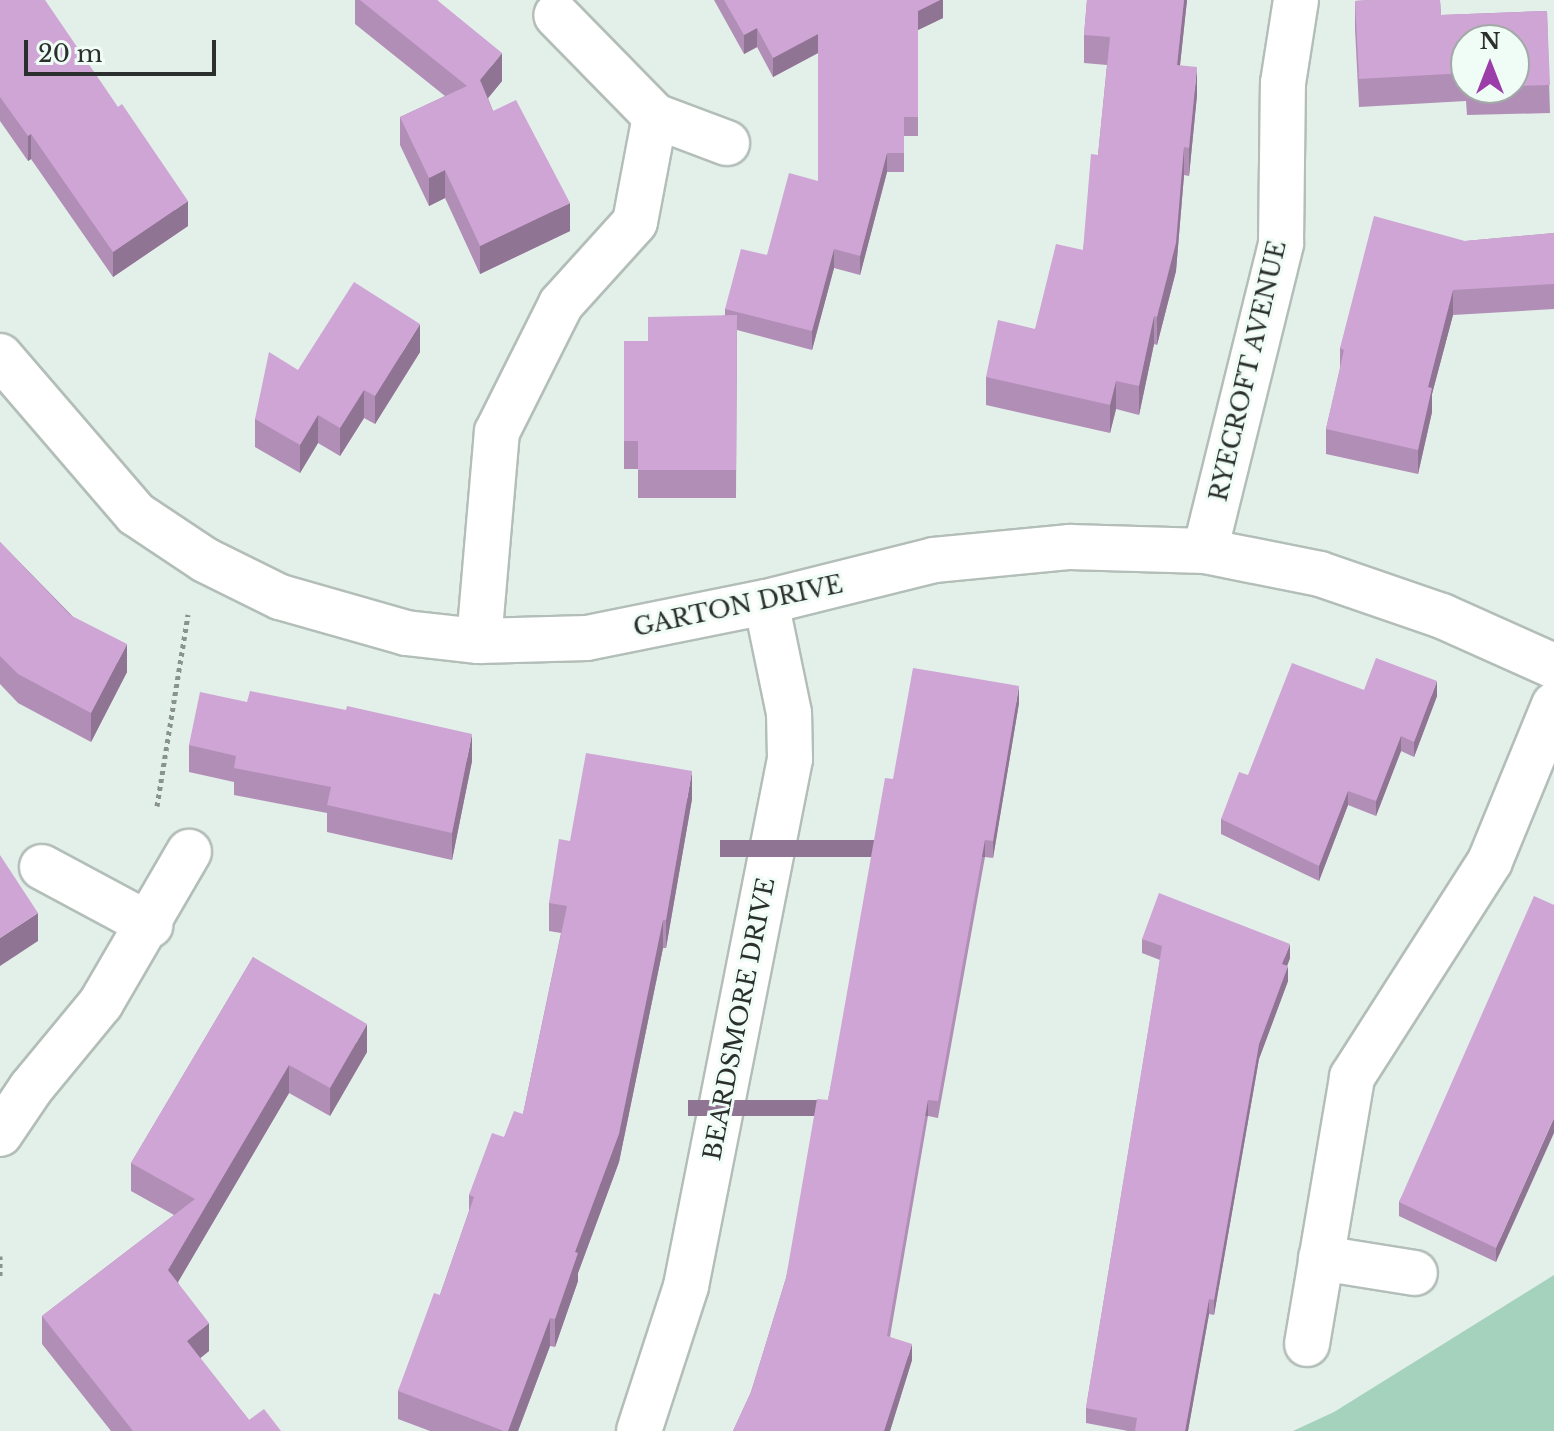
<!DOCTYPE html>
<style>
body{margin:0}
#map{position:relative;width:1554px;height:1431px;overflow:hidden;background:#e3efe9;font-family:"Libre Baskerville",serif}
div>[style]{position:absolute}
.green>*{inset:0;background:#a5d2bc}
.path>*{height:5px;margin-top:-2.5px;transform-origin:0;background:repeating-linear-gradient(90deg,#8a928e 0 4px,transparent 0 8px)}
.roads{filter:drop-shadow(2px 0 #b3beb9) drop-shadow(-2px 0 #b3beb9) drop-shadow(0 2px #b3beb9) drop-shadow(0 -2px #b3beb9)}
.minor>*{height:44px;margin:-22px;padding:0 22px;transform-origin:22px;border-radius:22px;background:#fff}
.wall>*{inset:0;background:#b18eb6}
.shaded-wall>*{inset:0;background:#907494;transform-origin:0 0}
.building>*{inset:0;background:#cea5d4}
span{translate:-50% -50%;white-space:nowrap;text-align:center;line-height:1.15;-webkit-text-stroke:6px #f0fcf6;paint-order:stroke}
.street-label{font-size:24px;color:#2b2f2d}
.north{position:absolute;left:1450px;top:24px;width:80px;height:80px;box-sizing:border-box;background:#f0fcf6;border:2px solid #a1aaa6;border-radius:50%;rotate:0deg;font-size:22px;font-weight:700;line-height:32px;text-align:center;color:#2b2f2d}
.north::after{content:'';display:block;margin:auto;width:28px;height:36px;background:#9b3ea9;clip-path:polygon(50% 0,100% 100%,50% 72%,0 100%)}
.scale{position:absolute;left:24px;top:40px;width:192px;height:36px;box-sizing:border-box;border:4px solid #2b2f2d;border-top:0;padding-left:10px;font-size:24px;line-height:28px;white-space:nowrap;color:#2b2f2d;-webkit-text-stroke:6px #f0fcf6;paint-order:stroke}
</style>
<div id="map">
<div class="green">
<div style="clip-path:polygon(1554px 1275px,1554px 1431px,1293px 1431px,1334px 1412px)"></div>
</div>
<div class="path">
<div style="left:157px;top:806px;width:194px;rotate:-80.8deg"></div>
<div style="left:0;top:1256px;width:20px;rotate:90deg"></div>
</div>
<div class="roads">
<div class="minor">
<div style="left:655px;top:116px;width:77px;rotate:20.6deg"></div>
<div style="left:0;top:356px;width:208px;rotate:49.3deg"></div>
<div style="left:136px;top:514px;width:83px;rotate:33.7deg"></div>
<div style="left:205px;top:560px;width:84px;rotate:26.3deg"></div>
<div style="left:280px;top:597px;width:131px;rotate:15.9deg"></div>
<div style="left:406px;top:633px;width:73px;rotate:6.3deg"></div>
<div style="left:479px;top:641px;width:108px;rotate:-1.6deg"></div>
<div style="left:587px;top:638px;width:183px;rotate:-11.4deg"></div>
<div style="left:766px;top:602px;width:173px;rotate:-14deg"></div>
<div style="left:934px;top:560px;width:137px;rotate:-5.5deg"></div>
<div style="left:1070px;top:547px;width:135px;rotate:1.7deg"></div>
<div style="left:1205px;top:551px;width:117px;rotate:11.3deg"></div>
<div style="left:1320px;top:574px;width:129px;rotate:19deg"></div>
<div style="left:1442px;top:616px;width:123px;rotate:24.1deg"></div>
<div style="left:1205px;top:551px;width:317px;rotate:-76.1deg"></div>
<div style="left:1281px;top:243px;width:160px;rotate:-89.3deg"></div>
<div style="left:1283px;top:83px;width:84px;rotate:-81.1deg"></div>
<div style="left:479px;top:641px;width:210px;rotate:-85.1deg"></div>
<div style="left:497px;top:432px;width:143px;rotate:-63.4deg"></div>
<div style="left:561px;top:304px;width:110px;rotate:-47.9deg"></div>
<div style="left:635px;top:222px;width:108px;rotate:-79.3deg"></div>
<div style="left:655px;top:116px;width:141px;rotate:-134.4deg"></div>
<div style="left:42px;top:867px;width:123px;rotate:28.2deg"></div>
<div style="left:0;top:1134px;width:55px;rotate:-56deg"></div>
<div style="left:31px;top:1088px;width:110px;rotate:-50.5deg"></div>
<div style="left:101px;top:1003px;width:175px;rotate:-59.8deg"></div>
<div style="left:1321px;top:1258px;width:95px;rotate:9.1deg"></div>
<div style="left:1307px;top:1344px;width:271px;rotate:-80.4deg"></div>
<div style="left:1352px;top:1077px;width:256px;rotate:-57.4deg"></div>
<div style="left:1490px;top:861px;width:169px;rotate:-67.7deg"></div>
<div style="left:639px;top:1431px;width:152px;rotate:-72deg"></div>
<div style="left:686px;top:1286px;width:537px;rotate:-78.84deg"></div>
<div style="left:790px;top:759px;width:46px;rotate:-91.2deg"></div>
<div style="left:789px;top:713px;width:113px;rotate:-101.7deg"></div>
</div>
</div>
<div class="wall">
<div style="clip-path:polygon(0 0,188px 226px,113px 277px,31px 159px,28px 161px,0 121px)"></div>
<div style="clip-path:polygon(355px 0,437px 0,502px 81px,488px 98px,493px 111px,570px 231px,480px 274px,445px 198px,429px 206px,400px 145px,400px 117px,445px 96px,355px 24px)"></div>
<div style="clip-path:polygon(714px 0,943px 0,943px 18px,918px 30px,918px 136px,904px 136px,904px 172px,887px 172px,860px 275px,834px 268px,812px 350px,737px 330px,736px 498px,638px 498px,638px 469px,624px 469px,624px 341px,648px 341px,725px 315px,725px 309px,767px 255px,818px 181px,818px 53px,773px 77px,757px 47px,744px 54px)"></div>
<div style="clip-path:polygon(1087px 0,1187px 0,1180px 65px,1197px 95px,1189px 176px,1184px 175px,1176px 271px,1157px 345px,1154px 344px,1139px 415px,1116px 409px,1110px 433px,986px 405px,986px 377px,1035px 329px,1083px 250px,1098px 155px,1107px 65px,1084px 63px,1084px 35px)"></div>
<div style="clip-path:polygon(evenodd,1370px 0,1440px 0,1441px 15px,1547px 11px,1550px 113px,1467px 115px,1466px 101px,1359px 107px,1355px 29px,1355px 1px,1370px 0,1466px 40px,1514px 40px,1514px 88px,1466px 88px,1466px 40px)"></div>
<div style="clip-path:polygon(1554px 233px,1554px 309px,1453px 315px,1432px 394px,1432px 412px,1418px 474px,1326px 454px,1326px 429px,1340px 369px,1340px 348px,1465px 241px)"></div>
<div style="clip-path:polygon(420px 352px,375px 424px,364px 418px,340px 456px,318px 443px,300px 473px,255px 447px,255px 419px,298px 370px)"></div>
<div style="clip-path:polygon(0 542px,127px 672px,91px 742px,18px 703px,0 684px)"></div>
<div style="clip-path:polygon(1364px 690px,1437px 696px,1414px 757px,1401px 751px,1376px 816px,1348px 805px,1319px 881px,1221px 834px,1221px 819px,1248px 775px)"></div>
<div style="clip-path:polygon(1019px 703px,993px 858px,985px 857px,938px 1118px,928px 1116px,890px 1337px,912px 1360px,890px 1431px,733px 1431px,751px 1392px,786px 1278px,828px 1100px,893px 779px)"></div>
<div style="clip-path:polygon(189px 745px,472px 761px,452px 860px,327px 832px,327px 813px,234px 795px,234px 782px,189px 772px)"></div>
<div style="clip-path:polygon(692px 799px,666px 948px,663px 948px,619px 1162px,578px 1273px,578px 1281px,555px 1347px,550px 1346px,518px 1431px,430px 1431px,398px 1419px,398px 1391px,440px 1295px,469px 1211px,469px 1195px,504px 1137px,523px 1114px,561px 933px,549px 931px,549px 903px,570px 841px)"></div>
<div style="clip-path:polygon(1554px 905px,1496px 1262px,1399px 1216px,1399px 1202px)"></div>
<div style="clip-path:polygon(1142px 939px,1290px 958px,1287px 966px,1288px 981px,1259px 1059px,1214px 1315px,1209px 1314px,1188px 1431px,1128px 1431px,1086px 1423px,1086px 1408px,1160px 960px,1142px 953px)"></div>
<div style="clip-path:polygon(253px 957px,367px 1052px,330px 1116px,289px 1093px,178px 1282px,209px 1351px,200px 1358px,249px 1420px,281px 1431px,111px 1431px,42px 1344px,42px 1316px,174px 1215px,131px 1191px,131px 1163px)"></div>
</div>
<div class="shaded-wall">
<div style="clip-path:polygon(940px 0,943px 0,943px 18px,918px 30px,918px 11px)"></div>
<div style="clip-path:polygon(1184px 0,1187px 0,1177px 93px,1177px 65px)"></div>
<div style="clip-path:polygon(757px 28px,757px 47px,744px 54px,744px 35px)"></div>
<div style="clip-path:polygon(818px 34px,818px 53px,773px 77px,773px 58px)"></div>
<div style="clip-path:polygon(502px 53px,502px 81px,480px 108px,480px 80px)"></div>
<div style="clip-path:polygon(1197px 67px,1197px 95px,1189px 176px,1189px 148px)"></div>
<div style="clip-path:polygon(31px 134px,31px 159px,28px 161px,28px 136px)"></div>
<div style="clip-path:polygon(1184px 147px,1184px 175px,1176px 271px,1157px 345px,1157px 317px)"></div>
<div style="clip-path:polygon(887px 153px,887px 172px,860px 275px,860px 256px)"></div>
<div style="clip-path:polygon(445px 170px,445px 198px,429px 206px,429px 178px)"></div>
<div style="clip-path:polygon(188px 201px,188px 226px,113px 277px,113px 252px)"></div>
<div style="clip-path:polygon(570px 203px,570px 231px,480px 274px,480px 246px)"></div>
<div style="clip-path:polygon(834px 249px,834px 268px,812px 350px,812px 331px)"></div>
<div style="clip-path:polygon(1453px 290px,1453px 315px,1432px 394px,1432px 412px,1418px 474px,1418px 450px,1428px 387px)"></div>
<div style="clip-path:polygon(1154px 316px,1154px 344px,1139px 415px,1139px 386px)"></div>
<div style="clip-path:polygon(420px 324px,420px 352px,375px 424px,375px 396px)"></div>
<div style="clip-path:polygon(1116px 381px,1116px 409px,1110px 433px,1110px 405px)"></div>
<div style="clip-path:polygon(364px 390px,364px 418px,340px 456px,340px 428px)"></div>
<div style="clip-path:polygon(318px 415px,318px 443px,300px 473px,300px 445px)"></div>
<div style="clip-path:polygon(127px 644px,127px 672px,91px 742px,91px 713px)"></div>
<div style="clip-path:polygon(1437px 681px,1437px 696px,1414px 757px,1414px 742px)"></div>
<div style="clip-path:polygon(1019px 686px,1019px 703px,993px 858px,993px 841px)"></div>
<div style="clip-path:polygon(472px 734px,472px 761px,452px 860px,452px 833px)"></div>
<div style="clip-path:polygon(1401px 736px,1401px 751px,1376px 816px,1376px 801px)"></div>
<div style="clip-path:polygon(692px 771px,692px 799px,666px 948px,666px 920px)"></div>
<div style="clip-path:polygon(1348px 791px,1348px 805px,1319px 881px,1319px 866px)"></div>
<div style="left:985px;top:840px;width:17px;height:265px;rotate:90deg"></div>
<div style="clip-path:polygon(38px 913px,38px 941px,0 966px,0 938px)"></div>
<div style="clip-path:polygon(663px 920px,663px 948px,619px 1162px,578px 1273px,578px 1281px,555px 1347px,555px 1319px,575px 1252px)"></div>
<div style="clip-path:polygon(1290px 944px,1290px 958px,1282px 979px,1282px 964px)"></div>
<div style="clip-path:polygon(1288px 966px,1288px 981px,1259px 1059px,1214px 1315px,1214px 1300px,1259px 1044px)"></div>
<div style="clip-path:polygon(367px 1024px,367px 1052px,330px 1116px,330px 1088px)"></div>
<div style="clip-path:polygon(289px 1065px,289px 1093px,168px 1299px,168px 1270px)"></div>
<div style="left:928px;top:1100px;width:16px;height:240px;rotate:90deg"></div>
<div style="clip-path:polygon(1554px 1118px,1554px 1133px,1496px 1262px,1496px 1248px)"></div>
<div style="clip-path:polygon(1209px 1299px,1209px 1314px,1188px 1431px,1185px 1431px)"></div>
<div style="clip-path:polygon(550px 1318px,550px 1346px,518px 1431px,508px 1431px)"></div>
<div style="clip-path:polygon(209px 1323px,209px 1351px,187px 1369px,187px 1341px)"></div>
<div style="clip-path:polygon(912px 1344px,912px 1360px,890px 1431px,884px 1431px)"></div>
</div>
<div class="building">
<div style="clip-path:polygon(0 0,45px 0,118px 107px,122px 104px,188px 201px,113px 252px,31px 134px,28px 136px,0 97px)"></div>
<div style="clip-path:polygon(360px 0,437px 0,502px 53px,480px 80px,493px 111px,516px 100px,570px 203px,480px 246px,445px 170px,429px 178px,400px 117px,467px 86px)"></div>
<div style="clip-path:polygon(724px 0,940px 0,918px 11px,918px 117px,904px 117px,904px 153px,887px 153px,860px 256px,834px 249px,812px 331px,725px 309px,741px 249px,767px 255px,789px 173px,818px 181px,818px 34px,773px 58px,757px 28px,744px 35px)"></div>
<div style="clip-path:polygon(1087px 0,1184px 0,1177px 65px,1197px 67px,1189px 148px,1184px 147px,1176px 243px,1157px 317px,1154px 316px,1139px 386px,1116px 381px,1110px 405px,986px 377px,998px 320px,1035px 329px,1056px 244px,1083px 250px,1091px 154px,1098px 155px,1110px 37px,1084px 35px)"></div>
<div style="clip-path:polygon(1370px 0,1440px 0,1441px 15px,1547px 11px,1550px 85px,1514px 86px,1514px 40px,1466px 40px,1466px 73px,1359px 79px,1355px 1px)"></div>
<div style="clip-path:polygon(1374px 216px,1465px 241px,1554px 233px,1554px 284px,1453px 290px,1428px 387px,1432px 388px,1418px 450px,1326px 429px,1344px 350px,1340px 348px)"></div>
<div style="clip-path:polygon(354px 282px,420px 324px,375px 396px,364px 390px,340px 428px,318px 415px,300px 445px,255px 419px,269px 352px,298px 370px)"></div>
<div style="clip-path:polygon(737px 315px,736px 470px,638px 470px,638px 441px,624px 441px,624px 341px,648px 341px,648px 317px)"></div>
<div style="clip-path:polygon(0 542px,70px 615px,127px 644px,91px 713px,18px 674px,0 656px)"></div>
<div style="clip-path:polygon(1376px 658px,1437px 681px,1414px 742px,1401px 736px,1376px 801px,1348px 791px,1319px 866px,1221px 819px,1239px 772px,1248px 775px,1292px 663px,1364px 690px)"></div>
<div style="clip-path:polygon(913px 668px,1019px 686px,993px 841px,985px 840px,938px 1101px,928px 1100px,887px 1336px,912px 1344px,884px 1431px,733px 1431px,751px 1392px,786px 1278px,817px 1099px,828px 1100px,885px 778px,893px 779px)"></div>
<div style="clip-path:polygon(250px 691px,346px 710px,347px 706px,472px 734px,452px 833px,327px 805px,331px 787px,234px 768px,236px 756px,189px 745px,200px 692px,247px 702px)"></div>
<div style="clip-path:polygon(586px 753px,692px 771px,666px 920px,663px 920px,619px 1134px,575px 1252px,578px 1253px,555px 1319px,550px 1318px,508px 1431px,504px 1431px,398px 1391px,434px 1293px,440px 1295px,474px 1197px,469px 1195px,492px 1133px,504px 1137px,514px 1111px,523px 1114px,567px 906px,549px 903px,559px 839px,570px 841px)"></div>
<div style="clip-path:polygon(0 855px,38px 913px,0 938px)"></div>
<div style="clip-path:polygon(1159px 893px,1290px 944px,1282px 964px,1288px 966px,1259px 1044px,1214px 1300px,1209px 1299px,1185px 1431px,1135px 1431px,1137px 1418px,1086px 1408px,1162px 946px,1142px 939px)"></div>
<div style="clip-path:polygon(1534px 896px,1554px 905px,1554px 1118px,1496px 1248px,1399px 1202px)"></div>
<div style="clip-path:polygon(253px 957px,367px 1024px,330px 1088px,289px 1065px,168px 1270px,209px 1323px,187px 1341px,249px 1420px,264px 1409px,281px 1431px,133px 1431px,42px 1316px,195px 1199px,131px 1163px)"></div>
</div>
<div class="street-label">
<span style="left:1248px;top:371px;rotate:-77deg">RYECROFT AVENUE</span>
<span style="left:738px;top:606px;rotate:-12deg">GARTON DRIVE</span>
<span style="left:739px;top:1019px;rotate:-79deg">BEARDSMORE DRIVE</span>
</div>
<div class="north">N</div>
<div class="scale">20 m</div>
</div>
